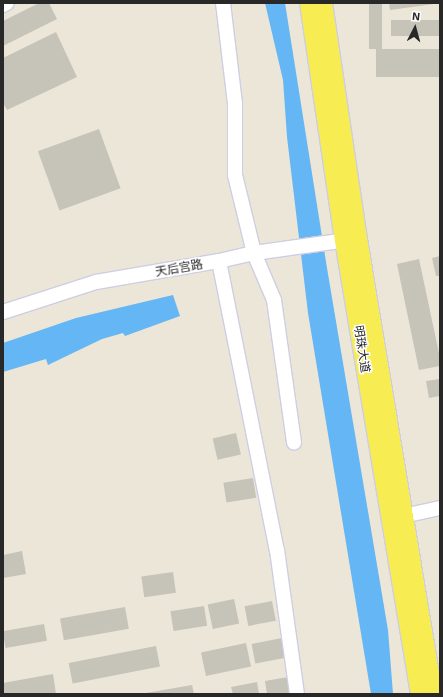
<!DOCTYPE html>
<meta charset="utf-8">
<style>
body{margin:0}
#map{position:relative;width:443px;height:697px;overflow:hidden;background:#ebe6d8;font-family:"Exo 2","Noto Sans SC",sans-serif}
div>[style]{position:absolute}
.water>*{inset:0;background:#65b6f4}
.building>*{inset:0;background:#c6c3b8;transform-origin:0 0}
.roads{filter:drop-shadow(1px 0 #cecee2) drop-shadow(-1px 0 #cecee2) drop-shadow(0 1px #cecee2) drop-shadow(0 -1px #cecee2)}
.minor>*{height:14px;margin:-7px;padding:0 7px;transform-origin:7px;border-radius:7px;background:#fff}
.major>*{height:18px;margin:-9px;padding:0 9px;transform-origin:9px;border-radius:9px;background:#f7ec52}
span{translate:-50% -50%;white-space:nowrap;text-align:center;line-height:1.15;-webkit-text-stroke:3px #fff;paint-order:stroke}
.street-label{font-size:12px;color:#282828}
.frame{position:absolute;inset:0;border:4px solid #282828;pointer-events:none}
.north{position:absolute;left:395px;top:8px;width:40px;height:40px;-webkit-text-stroke:3px #fff;paint-order:stroke;rotate:6deg;font-size:11px;font-weight:700;line-height:16px;text-align:center;color:#282828}
.north::after{content:'';display:block;margin:auto;width:14px;height:18px;background:#282828;clip-path:polygon(50% 0,100% 100%,50% 72%,0 100%)}
</style>
<div id="map">
<div class="water">
<div style="clip-path:polygon(265px 3px,285px 3px,327px 268px,388px 630px,393px 694px,371px 694px,308px 313px,287px 137px,283px 80px)"></div>
<div style="clip-path:polygon(173px 295px,180px 316px,125px 336px,123px 333px,102px 339px,48px 365px,46px 359px,3px 372px,3px 343px,76px 318px)"></div>
</div>
<div class="building">
<div style="clip-path:polygon(39px 3px,49px 3px,57px 19px,3px 46px,3px 21px)"></div>
<div style="left:369px;top:3px;width:13px;height:46px"></div>
<div style="clip-path:polygon(389px 3px,434px 3px,434px 4px,390px 10px)"></div>
<div style="left:440px;top:20px;width:16px;height:49px;rotate:90deg"></div>
<div style="clip-path:polygon(56px 32px,77px 77px,7px 110px,3px 103px,3px 58px)"></div>
<div style="left:440px;top:49px;width:28px;height:64px;rotate:90deg"></div>
<div style="left:99px;top:129px;width:63px;height:65px;rotate:70deg"></div>
<div style="clip-path:polygon(440px 256px,440px 276px,436px 276px,432px 258px)"></div>
<div style="clip-path:polygon(419px 259px,440px 358px,440px 366px,419px 370px,397px 264px)"></div>
<div style="clip-path:polygon(440px 379px,440px 396px,429px 398px,426px 381px)"></div>
<div style="left:236px;top:433px;width:22px;height:24px;rotate:77deg"></div>
<div style="left:253px;top:478px;width:20px;height:30px;rotate:81deg"></div>
<div style="clip-path:polygon(22px 551px,26px 574px,3px 578px,3px 555px)"></div>
<div style="left:173px;top:572px;width:21px;height:32px;rotate:82deg"></div>
<div style="left:234px;top:599px;width:25px;height:27px;rotate:78deg"></div>
<div style="left:272px;top:601px;width:20px;height:28px;rotate:79deg"></div>
<div style="left:204px;top:606px;width:20px;height:34px;rotate:81deg"></div>
<div style="left:125px;top:607px;width:22px;height:66px;rotate:80deg"></div>
<div style="left:44px;top:624px;width:17px;height:42px;rotate:80deg"></div>
<div style="left:282px;top:638px;width:20px;height:31px;rotate:79deg"></div>
<div style="left:246px;top:643px;width:24px;height:46px;rotate:78deg"></div>
<div style="left:156px;top:646px;width:21px;height:89px;rotate:79deg"></div>
<div style="clip-path:polygon(53px 674px,56px 694px,3px 694px,3px 683px)"></div>
<div style="clip-path:polygon(288px 677px,291px 694px,267px 694px,265px 681px)"></div>
<div style="clip-path:polygon(257px 682px,259px 694px,233px 694px,231px 687px)"></div>
<div style="clip-path:polygon(192px 685px,194px 694px,146px 694px,146px 693px)"></div>
</div>
<div class="roads">
<div class="minor">
<div style="left:223px;top:3px;width:101px;rotate:83.2deg"></div>
<div style="left:235px;top:103px;width:72px;rotate:90deg"></div>
<div style="left:235px;top:175px;width:80px;rotate:76.3deg"></div>
<div style="left:254px;top:253px;width:51px;rotate:66.9deg"></div>
<div style="left:274px;top:300px;width:144px;rotate:82deg"></div>
<div style="left:3px;top:5px;width:4px;rotate:-27deg"></div>
<div style="left:219px;top:261px;width:295px;rotate:78.7deg"></div>
<div style="left:277px;top:550px;width:145px;rotate:82.1deg"></div>
<div style="left:3px;top:312px;width:98px;rotate:-17.9deg"></div>
<div style="left:96px;top:282px;width:125px;rotate:-9.7deg"></div>
<div style="left:219px;top:261px;width:36px;rotate:-13deg"></div>
<div style="left:254px;top:253px;width:101px;rotate:-8deg"></div>
<div style="left:394px;top:518px;width:47px;rotate:-12.3deg"></div>
</div>
<div class="major">
<div style="left:309px;top:3px;width:240px;rotate:81.6deg"></div>
<div style="left:344px;top:240px;width:460px;rotate:80.5deg"></div>
<div style="left:323px;top:3px;width:239px;rotate:81.6deg"></div>
<div style="left:358px;top:239px;width:461px;rotate:80.6deg"></div>
</div>
</div>
<div class="street-label">
<span style="left:179px;top:268px;rotate:-10deg">天后宫路</span>
<span style="left:362px;top:349px;rotate:81deg">明珠大道</span>
</div>
<div class="frame"></div>
<div class="north">N</div>
</div>
